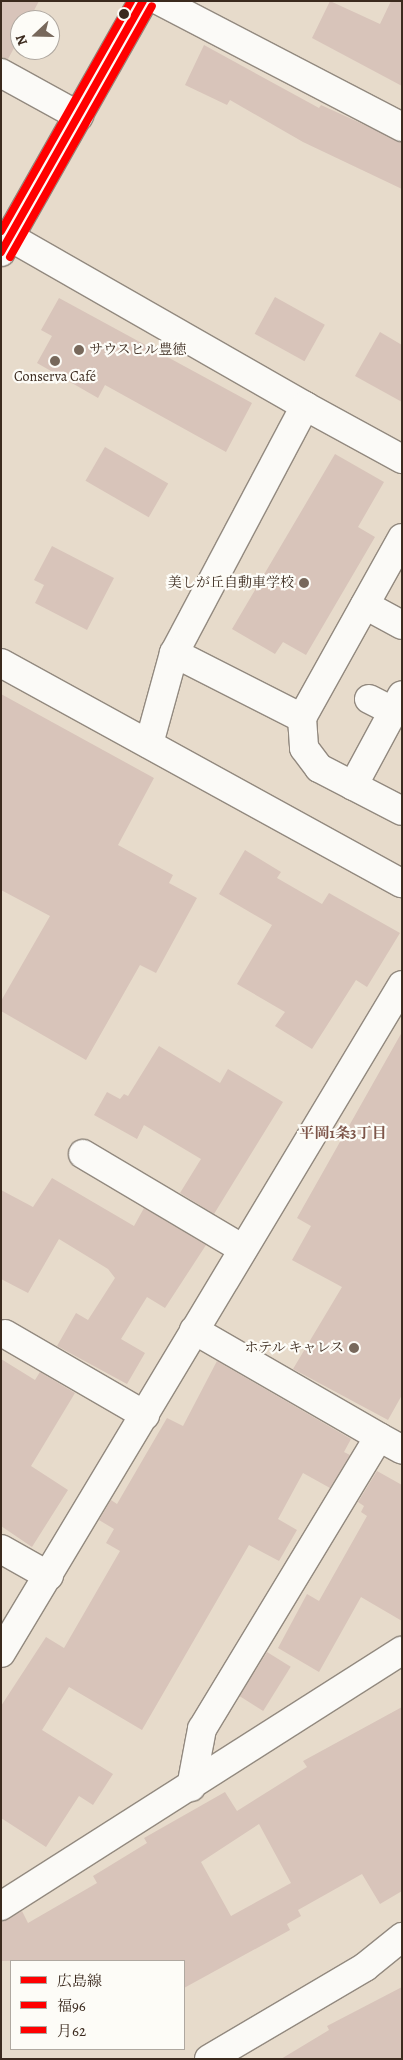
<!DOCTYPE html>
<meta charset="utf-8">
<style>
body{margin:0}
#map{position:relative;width:403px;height:2060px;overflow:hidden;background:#e7dbcb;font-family:Alegreya,"Noto Serif JP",serif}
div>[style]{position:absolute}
.building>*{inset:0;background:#d8c4ba;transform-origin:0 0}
.roads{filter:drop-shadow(1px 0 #92897f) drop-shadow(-1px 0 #92897f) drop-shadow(0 1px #92897f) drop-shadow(0 -1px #92897f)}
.minor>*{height:28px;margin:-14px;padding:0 14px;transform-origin:14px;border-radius:14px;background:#fbfaf7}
.bus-1>*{height:8px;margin:-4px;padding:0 4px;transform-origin:4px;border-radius:4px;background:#f00}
.bus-2>*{height:8px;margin:-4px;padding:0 4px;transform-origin:4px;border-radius:4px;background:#f00}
.bus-3>*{height:8px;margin:-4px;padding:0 4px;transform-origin:4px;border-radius:4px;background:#f00}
.dots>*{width:14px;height:14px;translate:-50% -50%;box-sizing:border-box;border:2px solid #fdfcf7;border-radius:50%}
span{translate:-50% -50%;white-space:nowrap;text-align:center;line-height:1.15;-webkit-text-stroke:4.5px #fdfcf7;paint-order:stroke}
.poi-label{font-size:14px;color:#3b2a1e}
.left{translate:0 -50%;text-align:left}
.right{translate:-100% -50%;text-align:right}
.neighbourhood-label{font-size:15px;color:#7d5549;font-weight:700}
.frame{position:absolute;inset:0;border:2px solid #3b2a1e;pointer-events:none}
.legend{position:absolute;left:10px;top:1960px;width:175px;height:90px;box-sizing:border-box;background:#fdfcf7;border:1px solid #afa8a0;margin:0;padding:6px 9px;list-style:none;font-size:15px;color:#3b2a1e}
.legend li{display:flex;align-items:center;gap:10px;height:25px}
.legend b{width:25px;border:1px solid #afa8a0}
.north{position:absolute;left:10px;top:10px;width:50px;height:50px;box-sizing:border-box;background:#fdfcf7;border:1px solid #afa8a0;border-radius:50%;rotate:249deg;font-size:14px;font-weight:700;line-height:20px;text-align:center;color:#3b2a1e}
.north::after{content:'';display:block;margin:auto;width:18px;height:22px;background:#77685b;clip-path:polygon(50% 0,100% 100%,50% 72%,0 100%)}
</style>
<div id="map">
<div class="building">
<div style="clip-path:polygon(1px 1px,39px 1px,29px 20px,20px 20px,20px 37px,8px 59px,1px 57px)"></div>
<div style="clip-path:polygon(330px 1px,380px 24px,391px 1px,402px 1px,402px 86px,312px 38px)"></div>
<div style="clip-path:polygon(204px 45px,319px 108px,321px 105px,402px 142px,402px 189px,303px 142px,230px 100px,227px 105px,185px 85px)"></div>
<div style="left:275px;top:297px;width:57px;height:42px;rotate:29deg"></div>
<div style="clip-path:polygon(59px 298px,252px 403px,226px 452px,105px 385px,98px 398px,37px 363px,52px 336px,41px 330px)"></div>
<div style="clip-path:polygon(380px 332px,402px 345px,402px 402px,355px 376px)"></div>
<div style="left:105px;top:447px;width:73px;height:39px;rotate:30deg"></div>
<div style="clip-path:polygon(335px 454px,384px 482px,358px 527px,375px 537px,306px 655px,283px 642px,275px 654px,232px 629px)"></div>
<div style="clip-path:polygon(52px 546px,114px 578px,87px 630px,35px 603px,44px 585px,34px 580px)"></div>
<div style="clip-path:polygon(1px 694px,154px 778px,118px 845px,173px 875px,169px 883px,197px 898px,156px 973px,140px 965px,86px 1060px,1px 1011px,1px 1001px,50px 916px,1px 890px)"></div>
<div style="clip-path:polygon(245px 850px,281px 872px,277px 878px,322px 904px,329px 893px,400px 933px,367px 987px,356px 980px,312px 1049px,275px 1026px,285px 1012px,237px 984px,272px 925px,219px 894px)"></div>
<div style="clip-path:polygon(402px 1032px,402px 1395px,388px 1420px,293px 1369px,342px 1287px,292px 1260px,311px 1226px,297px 1218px)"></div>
<div style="clip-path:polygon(159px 1046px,220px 1083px,228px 1069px,283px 1102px,214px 1214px,180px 1193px,201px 1159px,144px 1125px,137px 1139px,94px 1115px,107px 1092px,120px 1099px,124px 1094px,128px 1096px)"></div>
<div style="clip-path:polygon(52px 1178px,134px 1226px,144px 1208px,206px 1245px,165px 1308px,147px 1297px,121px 1339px,145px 1353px,127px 1384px,57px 1346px,76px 1313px,88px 1320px,115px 1278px,108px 1269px,59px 1239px,28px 1293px,1px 1279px,1px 1190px,33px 1207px)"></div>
<div style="clip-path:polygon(1px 1359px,35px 1380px,40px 1372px,75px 1393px,31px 1466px,68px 1490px,32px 1547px,1px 1526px)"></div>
<div style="clip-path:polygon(217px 1361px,351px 1439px,344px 1452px,350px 1455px,330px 1488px,303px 1473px,278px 1519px,297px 1530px,279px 1561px,249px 1545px,142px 1730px,69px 1687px,42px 1730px,113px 1774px,93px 1805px,79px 1796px,46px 1847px,1px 1818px,1px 1706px,46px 1637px,64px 1648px,120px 1551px,106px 1543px,114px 1529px,99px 1520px,111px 1500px,117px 1504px,167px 1418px,183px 1426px)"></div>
<div style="clip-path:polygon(377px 1471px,402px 1485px,402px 1621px,361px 1597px,319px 1672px,278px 1648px,307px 1594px,319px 1601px,367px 1516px,361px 1512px,364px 1506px,358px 1502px)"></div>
<div style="left:267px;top:1652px;width:28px;height:52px;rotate:32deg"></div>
<div style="clip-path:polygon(evenodd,402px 1707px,402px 1891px,380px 1904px,362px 1874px,298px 1910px,301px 1916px,287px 1924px,290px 1930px,184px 1988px,184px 1961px,1px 1961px,1px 1922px,22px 1911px,28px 1923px,97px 1883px,93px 1876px,147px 1843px,144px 1838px,225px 1792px,237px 1811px,307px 1767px,303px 1761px,402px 1707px,259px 1824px,291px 1883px,231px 1916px,201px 1862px,259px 1824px)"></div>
<div style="clip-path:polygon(402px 1987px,402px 2059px,281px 2059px,329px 2030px,327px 2026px)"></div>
</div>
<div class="roads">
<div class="minor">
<div style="left:160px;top:1px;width:273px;rotate:27.5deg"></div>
<div style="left:1px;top:73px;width:89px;rotate:28.9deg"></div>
<div style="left:10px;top:237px;width:340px;rotate:29.8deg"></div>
<div style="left:305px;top:406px;width:280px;rotate:117.9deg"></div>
<div style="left:174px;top:653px;width:94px;rotate:105.4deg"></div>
<div style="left:1px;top:252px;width:288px;rotate:-60.5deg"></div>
<div style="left:305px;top:406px;width:111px;rotate:28.7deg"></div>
<div style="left:402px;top:538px;width:206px;rotate:119.1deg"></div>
<div style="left:302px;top:718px;width:30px;rotate:86deg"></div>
<div style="left:304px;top:748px;width:25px;rotate:53deg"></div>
<div style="left:319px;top:768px;width:93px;rotate:27.4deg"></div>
<div style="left:365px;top:605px;width:42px;rotate:28.4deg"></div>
<div style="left:174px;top:653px;width:144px;rotate:26.9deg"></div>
<div style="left:1px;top:663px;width:457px;rotate:28.8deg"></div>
<div style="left:369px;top:699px;width:27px;rotate:27deg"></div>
<div style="left:353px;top:786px;width:103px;rotate:-61.7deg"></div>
<div style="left:83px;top:1154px;width:186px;rotate:30.7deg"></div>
<div style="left:194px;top:1330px;width:214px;rotate:30deg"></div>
<div style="left:5px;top:1334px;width:162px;rotate:30.1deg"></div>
<div style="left:1px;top:1549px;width:55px;rotate:29.4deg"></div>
<div style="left:1px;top:1653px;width:779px;rotate:-59.02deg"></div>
<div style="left:191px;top:1787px;width:59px;rotate:-79.3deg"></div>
<div style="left:202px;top:1729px;width:341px;rotate:-58.8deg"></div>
<div style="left:379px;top:1437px;width:26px;rotate:29deg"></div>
<div style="left:1px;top:1906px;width:475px;rotate:-32.5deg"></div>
<div style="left:209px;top:2059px;width:181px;rotate:-30.5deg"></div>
<div style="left:365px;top:1967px;width:48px;rotate:-39deg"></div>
</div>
</div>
<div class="bus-1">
<div style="left:1px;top:252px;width:288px;rotate:-60.5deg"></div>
</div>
<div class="bus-2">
<div style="left:10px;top:257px;width:288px;rotate:-60.5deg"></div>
</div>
<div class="bus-3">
<div style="left:1px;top:231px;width:264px;rotate:-60.5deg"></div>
</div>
<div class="dots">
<div style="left:124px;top:14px;background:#3b2a1e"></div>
<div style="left:79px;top:350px;background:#77685b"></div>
<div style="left:55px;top:361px;background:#77685b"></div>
<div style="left:304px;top:583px;background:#77685b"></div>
<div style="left:354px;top:1348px;background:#77685b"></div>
</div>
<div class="poi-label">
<span class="left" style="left:89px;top:350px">サウスヒル豊徳</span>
<span style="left:55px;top:377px">Conserva Café</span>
<span class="right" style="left:294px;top:583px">美しが丘自動車学校</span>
<span class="right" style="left:344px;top:1348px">ホテル キャレス</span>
</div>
<div class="neighbourhood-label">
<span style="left:343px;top:1134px">平岡1条3丁目</span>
</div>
<div class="frame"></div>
<ul class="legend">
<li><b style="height:6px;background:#f00"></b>広島線</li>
<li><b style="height:6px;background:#f00"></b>福96</li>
<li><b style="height:6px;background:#f00"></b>月62</li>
</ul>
<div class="north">N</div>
</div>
